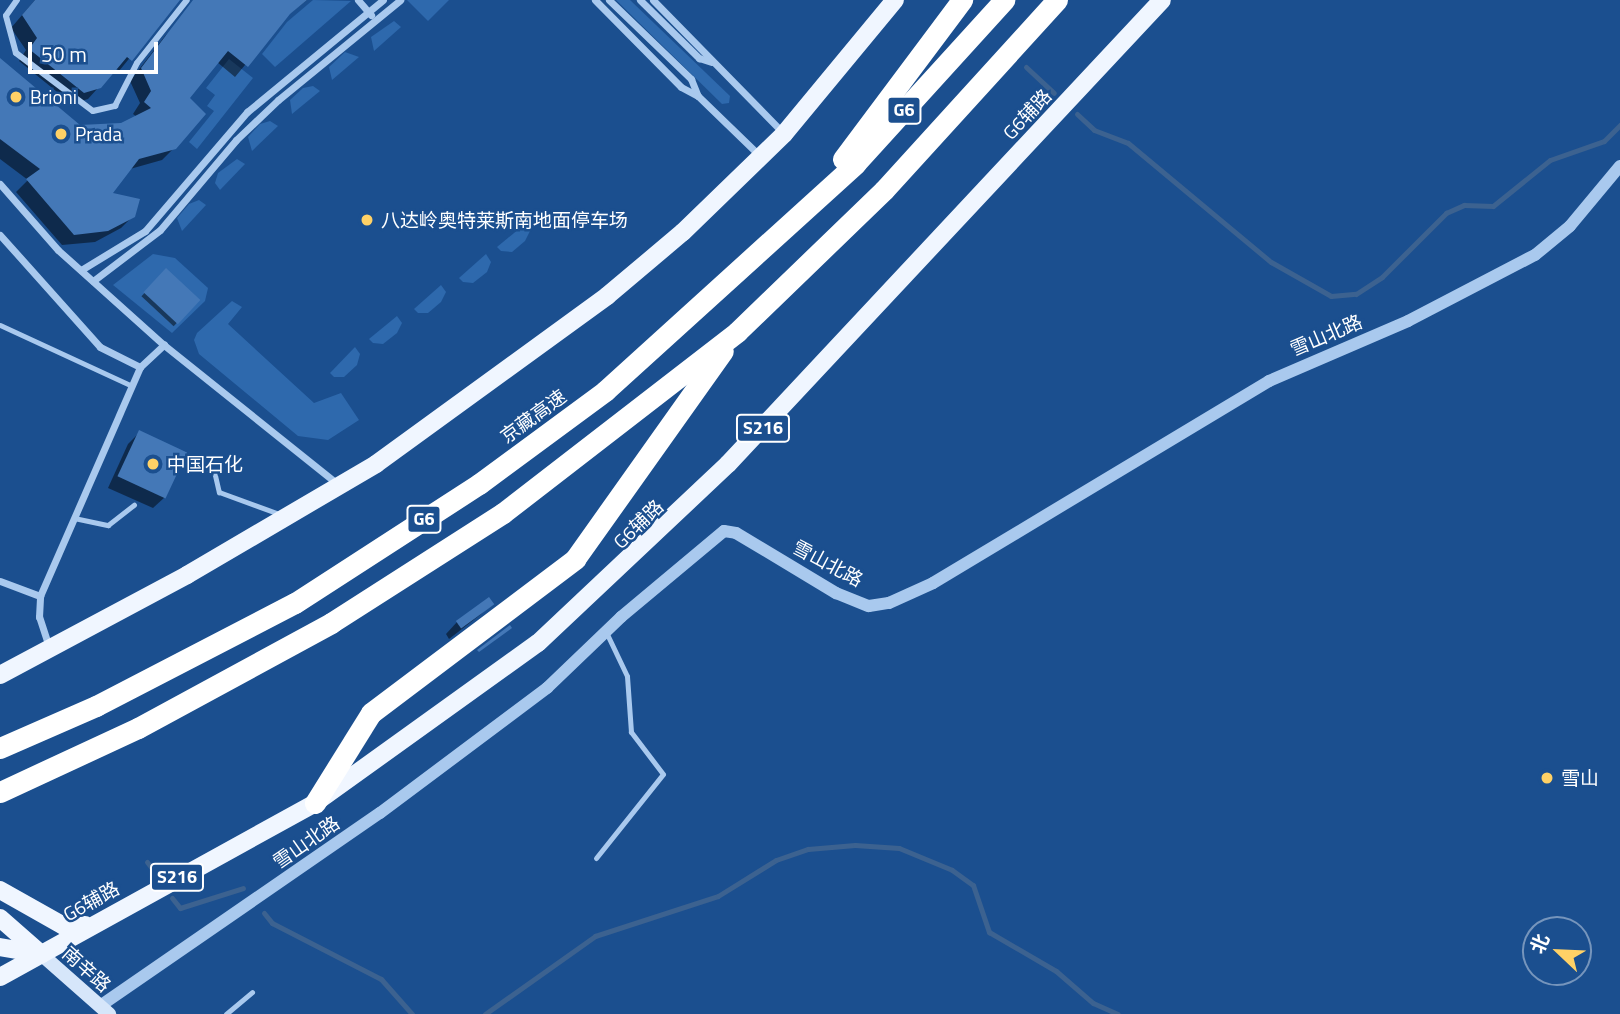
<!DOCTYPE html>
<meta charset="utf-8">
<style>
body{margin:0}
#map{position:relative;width:1620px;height:1014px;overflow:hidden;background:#1b4f8f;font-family:"Titillium Web","Noto Sans SC",sans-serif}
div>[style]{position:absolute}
.green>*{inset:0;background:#2e69ad}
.shadow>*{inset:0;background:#0007;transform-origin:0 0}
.stream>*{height:5px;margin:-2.5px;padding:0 2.5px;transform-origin:2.5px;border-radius:2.5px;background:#3c6290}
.building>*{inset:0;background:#4478b7;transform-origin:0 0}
.service>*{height:5px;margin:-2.5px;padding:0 2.5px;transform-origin:2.5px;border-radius:2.5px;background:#a9c9ee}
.pedestrian>*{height:6px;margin:-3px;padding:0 3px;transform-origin:3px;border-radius:3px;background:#a9c9ee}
.minor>*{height:7px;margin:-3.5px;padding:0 3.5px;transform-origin:3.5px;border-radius:3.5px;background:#a9c9ee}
.tertiary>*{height:12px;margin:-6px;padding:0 6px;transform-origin:6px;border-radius:6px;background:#a9c9ee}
.secondary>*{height:14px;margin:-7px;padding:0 7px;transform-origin:7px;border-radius:7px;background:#d6e6fa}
.primary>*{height:18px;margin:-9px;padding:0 9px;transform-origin:9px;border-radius:9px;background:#f0f6ff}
.motorway>*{height:21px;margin:-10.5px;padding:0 10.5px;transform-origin:10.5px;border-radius:10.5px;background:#fff}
.dots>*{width:19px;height:19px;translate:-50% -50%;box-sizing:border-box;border:4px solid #1b4f8f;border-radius:50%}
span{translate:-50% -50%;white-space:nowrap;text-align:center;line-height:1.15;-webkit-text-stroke:5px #1b4f8f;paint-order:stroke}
.shield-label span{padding:2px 5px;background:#1b4f8f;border:2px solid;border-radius:5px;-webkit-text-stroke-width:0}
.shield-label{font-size:18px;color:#fff;font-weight:700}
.poi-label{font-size:19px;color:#fff}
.left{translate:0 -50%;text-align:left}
.street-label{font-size:19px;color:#fff}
.north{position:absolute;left:1522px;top:916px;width:70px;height:70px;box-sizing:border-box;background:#1b4f8f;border:2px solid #7695bc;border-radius:50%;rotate:293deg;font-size:19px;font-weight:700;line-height:28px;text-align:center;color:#fff}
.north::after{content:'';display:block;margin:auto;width:24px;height:32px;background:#ffd166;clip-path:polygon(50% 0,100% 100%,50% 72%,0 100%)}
.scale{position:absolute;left:28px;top:42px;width:130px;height:32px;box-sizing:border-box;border:4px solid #fff;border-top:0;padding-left:9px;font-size:21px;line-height:24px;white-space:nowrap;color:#fff;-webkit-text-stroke:5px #1b4f8f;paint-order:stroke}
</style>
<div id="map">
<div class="green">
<div style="clip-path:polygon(313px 0,351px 1px,275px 67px,262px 54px,287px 22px)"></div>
<div style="clip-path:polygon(407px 0,449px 0,428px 21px)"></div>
<div style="clip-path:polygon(616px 0,630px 0,730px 96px,729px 103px,722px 104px)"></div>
<div style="clip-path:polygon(394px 21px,401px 27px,374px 51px,371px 37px)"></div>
<div style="clip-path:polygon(345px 52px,359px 57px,332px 80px,329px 67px)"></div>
<div style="clip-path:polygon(229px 59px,253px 78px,197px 149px,189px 142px,214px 111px,207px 106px,215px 95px,206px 88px)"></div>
<div style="clip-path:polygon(313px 86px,320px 91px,292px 114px,290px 100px,303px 88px)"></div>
<div style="clip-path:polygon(270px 121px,278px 126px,252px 151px,248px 137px,260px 124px)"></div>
<div style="clip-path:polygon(237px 159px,245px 164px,220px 190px,215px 183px,218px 173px)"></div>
<div style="clip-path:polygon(199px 200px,206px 205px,182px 231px,177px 218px,189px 204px)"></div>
<div style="clip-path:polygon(525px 224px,530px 231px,525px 241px,512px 252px,501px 251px,497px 247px)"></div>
<div style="clip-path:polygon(153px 254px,175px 258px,208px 288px,205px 301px,172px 333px,113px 285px)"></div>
<div style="clip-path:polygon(486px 254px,491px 262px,487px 272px,473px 283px,463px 282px,459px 278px)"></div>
<div style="clip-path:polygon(441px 285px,446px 292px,441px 302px,428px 313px,418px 313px,414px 309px)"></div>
<div style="clip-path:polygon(232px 301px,242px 307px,228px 324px,314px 403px,341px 393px,359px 420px,328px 440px,298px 436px,199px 354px,194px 340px,197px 333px)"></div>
<div style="clip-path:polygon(397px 316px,402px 323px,397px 333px,383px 344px,373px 343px,369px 339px)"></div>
<div style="clip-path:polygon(355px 347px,360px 354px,357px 365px,344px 377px,334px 377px,330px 373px)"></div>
</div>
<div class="shadow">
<div style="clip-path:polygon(35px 0,177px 0,119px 71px,116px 68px,88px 99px,72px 104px,19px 61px,26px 50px,11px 28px)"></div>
<div style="clip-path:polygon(206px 0,307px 0,283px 19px,235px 77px,217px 62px,188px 98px,174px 148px,162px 160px,130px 169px,110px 194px,133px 216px,121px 228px,95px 242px,62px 245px,16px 192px,28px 180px,0 159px,0 60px,80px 126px,121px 125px,137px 117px,133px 114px,140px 103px,130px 81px,165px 36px)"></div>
<div style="left:166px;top:270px;width:44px;height:36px;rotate:43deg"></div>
<div style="clip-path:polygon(140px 432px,165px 497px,153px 508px,108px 488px,128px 444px)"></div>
<div style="clip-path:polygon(492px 603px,480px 615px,449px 639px,446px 634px,457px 622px)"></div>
</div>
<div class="stream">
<div style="left:1026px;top:67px;width:38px;rotate:43deg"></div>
<div style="left:1077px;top:114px;width:23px;rotate:43deg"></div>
<div style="left:1094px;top:130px;width:36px;rotate:21deg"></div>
<div style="left:1128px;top:143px;width:186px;rotate:39.8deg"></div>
<div style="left:1271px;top:262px;width:69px;rotate:29.5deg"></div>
<div style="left:1331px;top:296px;width:25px;rotate:-5deg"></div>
<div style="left:1356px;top:294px;width:31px;rotate:-33deg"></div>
<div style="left:1382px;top:277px;width:91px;rotate:-45deg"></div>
<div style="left:1446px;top:213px;width:20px;rotate:-24deg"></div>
<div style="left:1464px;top:205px;width:29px;rotate:2deg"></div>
<div style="left:1493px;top:206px;width:73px;rotate:-38.9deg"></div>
<div style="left:1550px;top:160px;width:57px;rotate:-19.4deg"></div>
<div style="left:1604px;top:141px;width:23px;rotate:-45deg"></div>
<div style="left:147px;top:862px;width:13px;rotate:51deg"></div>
<div style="left:172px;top:898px;width:13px;rotate:51deg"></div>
<div style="left:180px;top:908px;width:66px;rotate:-17.6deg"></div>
<div style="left:264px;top:913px;width:13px;rotate:51deg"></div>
<div style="left:272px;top:923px;width:123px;rotate:27.2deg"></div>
<div style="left:381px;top:979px;width:47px;rotate:48.5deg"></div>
<div style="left:485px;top:1014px;width:135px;rotate:-35.3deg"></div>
<div style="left:595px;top:936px;width:129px;rotate:-18deg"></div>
<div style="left:718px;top:896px;width:68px;rotate:-31.8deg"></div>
<div style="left:776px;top:860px;width:34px;rotate:-19deg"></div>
<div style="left:808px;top:849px;width:47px;rotate:-4.9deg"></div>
<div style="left:855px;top:845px;width:44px;rotate:3.9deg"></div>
<div style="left:899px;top:848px;width:57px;rotate:22.5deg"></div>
<div style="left:952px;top:870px;width:26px;rotate:36deg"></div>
<div style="left:973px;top:885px;width:50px;rotate:71.2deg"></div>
<div style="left:989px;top:932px;width:78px;rotate:30.2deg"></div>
<div style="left:1056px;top:971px;width:49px;rotate:40.9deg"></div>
<div style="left:1093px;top:1003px;width:27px;rotate:24deg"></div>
</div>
<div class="building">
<div style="clip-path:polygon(35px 0,180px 0,132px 61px,127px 57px,101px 88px,84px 93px,29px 49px,37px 38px,22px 15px)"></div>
<div style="clip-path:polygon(193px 0,307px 0,290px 14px,248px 67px,228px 51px,190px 98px,206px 114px,176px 149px,139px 159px,113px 193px,140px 199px,135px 217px,108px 231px,74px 235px,26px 179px,40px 169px,0 139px,0 58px,80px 125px,121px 123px,151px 108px,144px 102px,151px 91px,141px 68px)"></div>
<div style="left:166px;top:268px;width:47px;height:33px;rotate:43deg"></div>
<div style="left:139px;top:430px;width:53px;height:51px;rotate:25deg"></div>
<div style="left:489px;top:597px;width:9px;height:41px;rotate:54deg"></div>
<div style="clip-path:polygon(510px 625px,512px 628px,479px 652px,477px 650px)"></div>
</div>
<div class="service">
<div style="left:0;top:325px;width:145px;rotate:24.8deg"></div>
<div style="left:187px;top:461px;width:29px;rotate:20deg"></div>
<div style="left:214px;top:471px;width:22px;rotate:77deg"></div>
<div style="left:219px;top:492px;width:67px;rotate:20.1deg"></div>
<div style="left:74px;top:518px;width:35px;rotate:12deg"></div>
<div style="left:108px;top:525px;width:33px;rotate:-38deg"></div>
<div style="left:596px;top:858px;width:107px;rotate:-51.4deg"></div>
<div style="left:663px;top:774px;width:53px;rotate:-127.3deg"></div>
<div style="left:631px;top:732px;width:56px;rotate:-94.1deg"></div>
<div style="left:627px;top:676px;width:49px;rotate:-115.5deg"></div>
<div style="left:226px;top:1014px;width:34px;rotate:-40deg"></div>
</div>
<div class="pedestrian">
<div style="left:17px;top:0;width:19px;rotate:125deg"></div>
<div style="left:6px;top:16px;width:38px;rotate:75deg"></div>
<div style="left:16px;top:53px;width:96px;rotate:37deg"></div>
<div style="left:93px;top:111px;width:23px;rotate:-13deg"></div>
<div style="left:115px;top:106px;width:48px;rotate:-62.9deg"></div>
<div style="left:137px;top:63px;width:80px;rotate:-51.6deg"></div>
</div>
<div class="minor">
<div style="left:358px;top:0;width:20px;rotate:49deg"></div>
<div style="left:595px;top:0;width:122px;rotate:45.3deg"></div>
<div style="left:681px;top:87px;width:19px;rotate:28deg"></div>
<div style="left:698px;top:96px;width:86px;rotate:44.1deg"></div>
<div style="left:609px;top:0;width:114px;rotate:43.9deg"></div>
<div style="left:691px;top:79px;width:18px;rotate:68deg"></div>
<div style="left:640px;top:0;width:83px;rotate:44.5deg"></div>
<div style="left:699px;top:58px;width:13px;rotate:18deg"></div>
<div style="left:653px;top:0;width:187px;rotate:45.6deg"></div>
<div style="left:0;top:184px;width:88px;rotate:48.7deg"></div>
<div style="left:58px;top:250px;width:142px;rotate:41.9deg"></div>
<div style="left:164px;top:345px;width:224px;rotate:38.7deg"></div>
<div style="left:0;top:235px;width:150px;rotate:48.2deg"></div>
<div style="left:100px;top:347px;width:45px;rotate:26.6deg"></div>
<div style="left:81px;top:270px;width:75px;rotate:-31.4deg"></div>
<div style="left:145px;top:231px;width:157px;rotate:-49.4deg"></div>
<div style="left:247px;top:112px;width:176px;rotate:-39.5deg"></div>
<div style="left:93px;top:281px;width:84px;rotate:-37.3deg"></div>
<div style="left:160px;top:230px;width:118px;rotate:-49.8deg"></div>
<div style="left:236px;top:140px;width:58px;rotate:-43.6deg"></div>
<div style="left:278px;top:100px;width:158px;rotate:-39.3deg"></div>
<div style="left:0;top:581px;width:43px;rotate:20.6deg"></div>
<div style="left:49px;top:647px;width:32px;rotate:-108deg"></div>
<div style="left:39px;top:617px;width:21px;rotate:-87deg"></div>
<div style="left:40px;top:596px;width:250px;rotate:-66.4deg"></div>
<div style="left:140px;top:367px;width:33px;rotate:-43deg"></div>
</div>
<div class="tertiary">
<div style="left:100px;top:1006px;width:340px;rotate:-34.6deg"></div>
<div style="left:380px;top:813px;width:209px;rotate:-36.8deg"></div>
<div style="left:547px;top:688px;width:103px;rotate:-43.8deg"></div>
<div style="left:621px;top:617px;width:134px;rotate:-39.9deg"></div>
<div style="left:724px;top:531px;width:12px;rotate:9deg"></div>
<div style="left:736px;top:533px;width:117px;rotate:31deg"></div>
<div style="left:836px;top:593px;width:35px;rotate:22deg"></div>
<div style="left:869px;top:606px;width:20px;rotate:-9deg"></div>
<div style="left:889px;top:603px;width:48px;rotate:-24.4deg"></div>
<div style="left:933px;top:583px;width:392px;rotate:-31deg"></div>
<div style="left:1269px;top:381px;width:151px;rotate:-23.3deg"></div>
<div style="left:1408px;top:321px;width:143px;rotate:-27.5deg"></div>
<div style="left:1535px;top:255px;width:45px;rotate:-39.6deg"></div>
<div style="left:1570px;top:226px;width:78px;rotate:-50.2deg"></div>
</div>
<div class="secondary">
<div style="left:41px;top:954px;width:91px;rotate:41.4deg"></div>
</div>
<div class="primary">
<div style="left:0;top:675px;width:212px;rotate:-28.1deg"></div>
<div style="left:187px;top:575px;width:219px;rotate:-30.4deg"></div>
<div style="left:376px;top:464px;width:286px;rotate:-36deg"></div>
<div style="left:607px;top:296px;width:99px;rotate:-40.1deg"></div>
<div style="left:683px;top:232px;width:141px;rotate:-44.1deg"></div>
<div style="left:784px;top:134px;width:174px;rotate:-50.4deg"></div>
<div style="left:0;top:890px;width:73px;rotate:29.4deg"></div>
<div style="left:64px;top:926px;width:21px;rotate:-3deg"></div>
<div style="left:0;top:918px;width:55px;rotate:41.3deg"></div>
<div style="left:0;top:947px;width:42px;rotate:9.7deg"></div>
<div style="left:0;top:977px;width:360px;rotate:-28.9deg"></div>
<div style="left:315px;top:803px;width:274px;rotate:-35.7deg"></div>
<div style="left:538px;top:643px;width:261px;rotate:-43.3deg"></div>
<div style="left:728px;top:464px;width:635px;rotate:-46.91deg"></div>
</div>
<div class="motorway">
<div style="left:843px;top:159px;width:199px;rotate:-53.2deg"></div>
<div style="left:0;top:748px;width:105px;rotate:-23.6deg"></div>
<div style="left:96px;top:706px;width:224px;rotate:-27.4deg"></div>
<div style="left:295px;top:603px;width:219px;rotate:-32.9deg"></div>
<div style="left:479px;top:484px;width:157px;rotate:-36.4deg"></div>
<div style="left:605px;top:391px;width:338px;rotate:-42.2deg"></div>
<div style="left:855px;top:164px;width:222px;rotate:-47.7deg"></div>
<div style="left:0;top:792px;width:152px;rotate:-24.9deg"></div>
<div style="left:138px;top:728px;width:220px;rotate:-28.5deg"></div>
<div style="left:331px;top:623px;width:204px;rotate:-32.6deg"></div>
<div style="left:503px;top:513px;width:296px;rotate:-37.7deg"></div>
<div style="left:737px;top:332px;width:204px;rotate:-44deg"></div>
<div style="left:884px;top:190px;width:257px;rotate:-47.7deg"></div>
<div style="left:315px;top:803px;width:106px;rotate:-58.1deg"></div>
<div style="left:371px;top:713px;width:256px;rotate:-37deg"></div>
<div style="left:575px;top:559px;width:255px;rotate:-54.6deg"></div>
</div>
<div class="dots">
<div style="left:16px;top:97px;background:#ffd166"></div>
<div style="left:61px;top:134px;background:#ffd166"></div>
<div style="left:367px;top:220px;background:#ffd166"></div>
<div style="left:153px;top:464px;background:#ffd166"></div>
<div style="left:1547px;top:778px;background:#ffd166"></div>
</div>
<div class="shield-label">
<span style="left:904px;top:110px">G6</span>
<span style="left:763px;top:428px">S216</span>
<span style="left:424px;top:519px">G6</span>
<span style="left:177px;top:877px">S216</span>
</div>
<div class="poi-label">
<span class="left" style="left:30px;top:97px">Brioni</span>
<span class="left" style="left:75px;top:134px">Prada</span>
<span class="left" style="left:381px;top:220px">八达岭奥特莱斯南地面停车场</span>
<span class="left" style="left:167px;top:464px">中国石化</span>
<span class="left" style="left:1561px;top:778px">雪山</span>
</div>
<div class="street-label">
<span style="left:1027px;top:114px;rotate:-47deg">G6辅路</span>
<span style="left:1326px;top:335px;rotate:-23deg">雪山北路</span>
<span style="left:533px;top:416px;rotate:-36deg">京藏高速</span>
<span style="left:638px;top:524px;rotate:-44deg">G6辅路</span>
<span style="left:828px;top:563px;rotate:28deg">雪山北路</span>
<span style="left:306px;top:842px;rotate:-35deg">雪山北路</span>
<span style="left:91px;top:901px;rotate:-29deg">G6辅路</span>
<span style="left:87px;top:969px;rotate:42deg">南辛路</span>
</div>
<div class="north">北</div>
<div class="scale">50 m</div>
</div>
